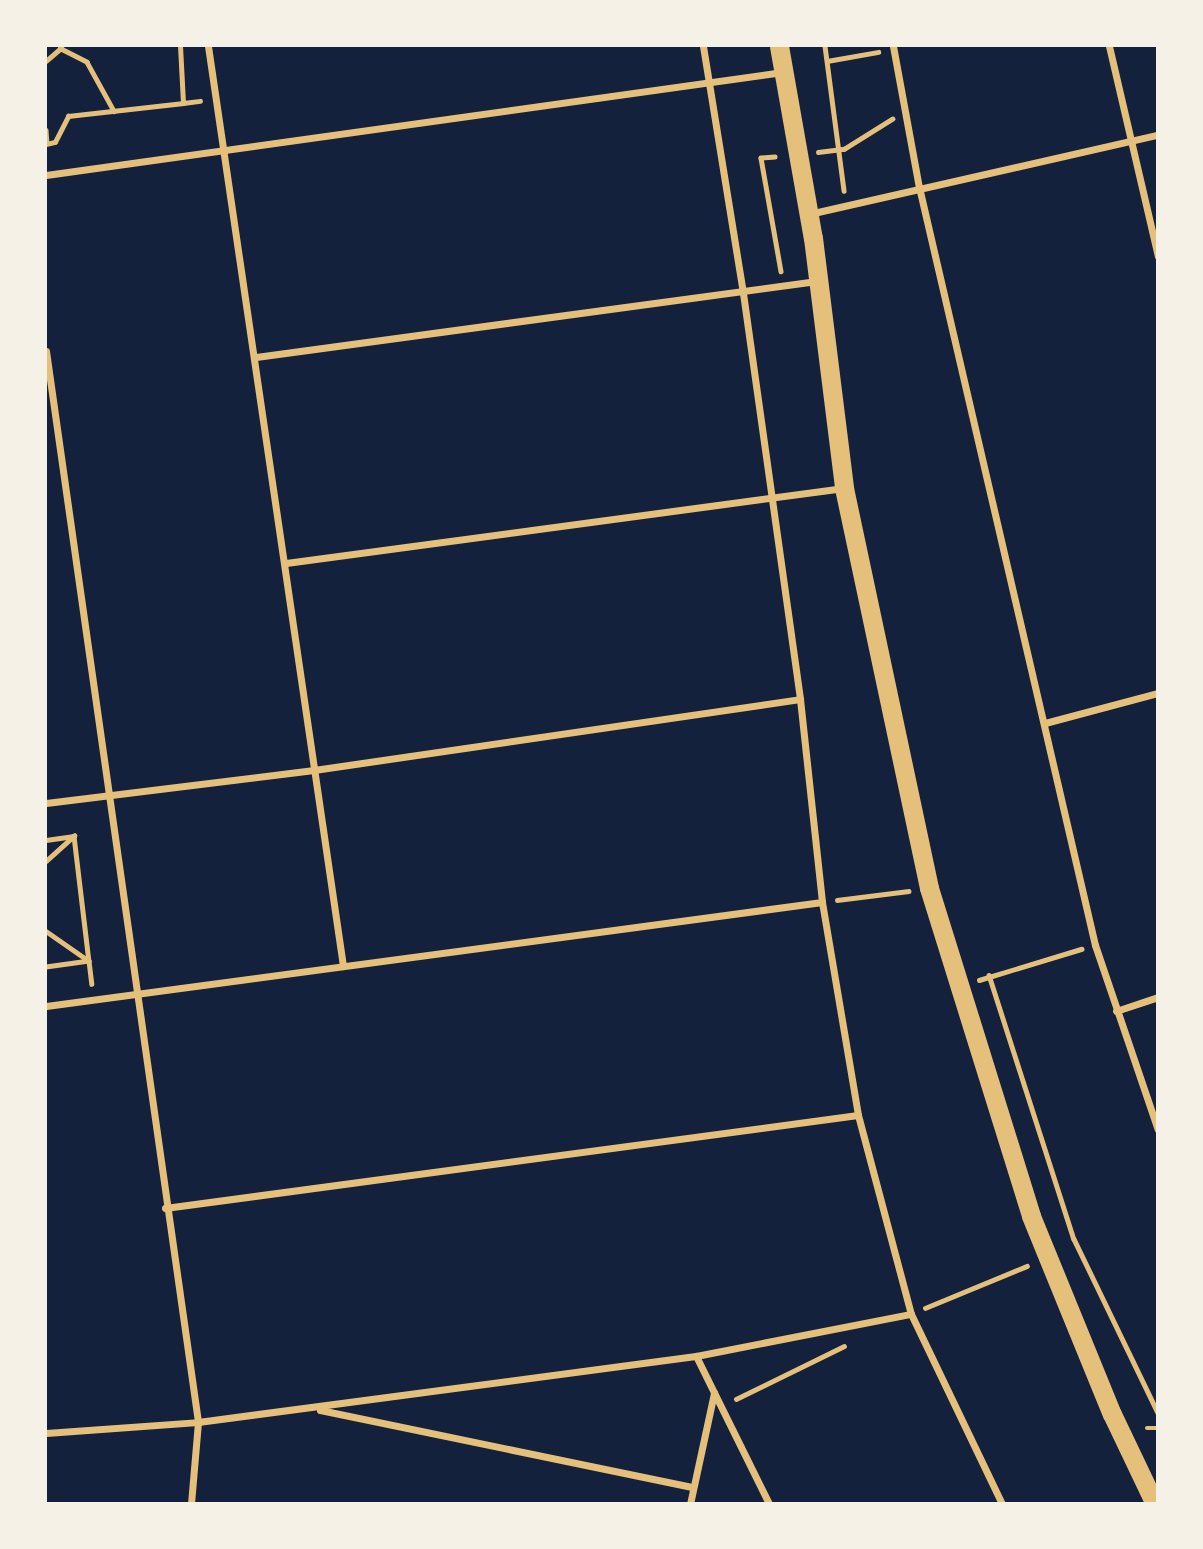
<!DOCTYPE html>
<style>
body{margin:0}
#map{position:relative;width:1203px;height:1549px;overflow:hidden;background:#14213d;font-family:Quicksand,sans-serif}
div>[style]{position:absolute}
.path>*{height:4.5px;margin:-2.25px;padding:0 2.25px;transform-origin:2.25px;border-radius:2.25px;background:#e5c07b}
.minor>*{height:7px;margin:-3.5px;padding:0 3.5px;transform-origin:3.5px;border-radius:3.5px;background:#e5c07b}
.trunk>*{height:19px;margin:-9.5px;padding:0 9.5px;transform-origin:9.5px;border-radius:9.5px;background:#e5c07b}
span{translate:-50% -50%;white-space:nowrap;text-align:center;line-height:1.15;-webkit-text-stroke:5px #f6f1e7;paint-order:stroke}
.frame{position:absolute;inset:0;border:47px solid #f6f1e7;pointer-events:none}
</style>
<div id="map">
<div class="path">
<div style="left:825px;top:46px;width:146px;rotate:82.5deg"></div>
<div style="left:60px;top:48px;width:30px;rotate:27deg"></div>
<div style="left:87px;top:62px;width:56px;rotate:61.1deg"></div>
<div style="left:46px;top:61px;width:20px;rotate:-41deg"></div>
<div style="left:827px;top:61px;width:52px;rotate:-10deg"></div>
<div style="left:183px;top:103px;width:17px;rotate:-7deg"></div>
<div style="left:46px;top:130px;width:13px;rotate:86deg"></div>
<div style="left:46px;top:144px;width:9px;rotate:-13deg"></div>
<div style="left:55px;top:142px;width:29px;rotate:-63deg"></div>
<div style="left:68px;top:116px;width:116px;rotate:-6.4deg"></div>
<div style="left:183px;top:103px;width:57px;rotate:-93deg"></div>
<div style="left:818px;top:152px;width:26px;rotate:-7deg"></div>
<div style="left:844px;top:149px;width:57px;rotate:-32deg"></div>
<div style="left:775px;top:157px;width:14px;rotate:176deg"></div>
<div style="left:761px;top:158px;width:115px;rotate:80deg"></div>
<div style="left:46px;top:840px;width:28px;rotate:-8deg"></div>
<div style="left:74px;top:836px;width:126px;rotate:83.2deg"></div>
<div style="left:89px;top:961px;width:43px;rotate:172.1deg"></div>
<div style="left:46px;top:861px;width:38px;rotate:-42deg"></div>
<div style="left:837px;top:900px;width:72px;rotate:-7.2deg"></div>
<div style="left:46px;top:931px;width:52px;rotate:34.9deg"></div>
<div style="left:89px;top:961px;width:23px;rotate:83deg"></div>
<div style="left:989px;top:975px;width:277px;rotate:72.2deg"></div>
<div style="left:1074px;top:1239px;width:193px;rotate:64.2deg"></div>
<div style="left:979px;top:980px;width:107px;rotate:-16.9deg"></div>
<div style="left:925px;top:1308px;width:110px;rotate:-22.4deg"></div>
<div style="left:736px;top:1399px;width:120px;rotate:-26.1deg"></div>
<div style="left:1147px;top:1428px;width:11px"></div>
</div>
<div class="minor">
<div style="left:208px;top:46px;width:930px;rotate:81.65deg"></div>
<div style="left:703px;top:46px;width:250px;rotate:80.8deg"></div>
<div style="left:743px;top:293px;width:410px;rotate:82deg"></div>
<div style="left:800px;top:699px;width:204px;rotate:83.8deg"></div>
<div style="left:822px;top:902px;width:216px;rotate:80.4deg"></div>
<div style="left:858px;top:1115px;width:206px;rotate:75.1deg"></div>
<div style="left:911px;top:1314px;width:211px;rotate:64.4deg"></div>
<div style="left:893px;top:46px;width:143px;rotate:79.6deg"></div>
<div style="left:919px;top:187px;width:778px;rotate:76.93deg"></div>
<div style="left:1095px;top:945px;width:195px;rotate:71.2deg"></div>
<div style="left:1109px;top:46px;width:216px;rotate:76.9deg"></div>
<div style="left:46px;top:175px;width:744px;rotate:-7.96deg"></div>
<div style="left:809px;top:214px;width:358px;rotate:-12.8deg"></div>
<div style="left:46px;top:351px;width:1082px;rotate:81.92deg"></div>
<div style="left:198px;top:1422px;width:82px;rotate:94.9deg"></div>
<div style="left:256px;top:357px;width:566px;rotate:-7.72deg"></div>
<div style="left:286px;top:563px;width:563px;rotate:-7.66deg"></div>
<div style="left:1045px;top:723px;width:117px;rotate:-14.9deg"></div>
<div style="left:46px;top:803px;width:270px;rotate:-7deg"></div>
<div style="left:314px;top:770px;width:491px;rotate:-8.3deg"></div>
<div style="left:46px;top:1006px;width:783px;rotate:-7.63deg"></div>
<div style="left:1116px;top:1011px;width:44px;rotate:-18.4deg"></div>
<div style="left:165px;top:1208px;width:699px;rotate:-7.64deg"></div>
<div style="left:696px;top:1356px;width:165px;rotate:63.7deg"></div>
<div style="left:320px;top:1410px;width:381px;rotate:11.7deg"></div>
<div style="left:46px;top:1433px;width:152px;rotate:-4.1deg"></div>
<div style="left:198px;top:1422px;width:502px;rotate:-7.55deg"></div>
<div style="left:696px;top:1356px;width:219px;rotate:-11.1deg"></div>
<div style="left:690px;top:1504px;width:114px;rotate:-77.8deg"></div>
</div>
<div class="trunk">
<div style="left:779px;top:46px;width:195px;rotate:80deg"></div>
<div style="left:813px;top:238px;width:252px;rotate:82.9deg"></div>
<div style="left:844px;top:488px;width:409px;rotate:78deg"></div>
<div style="left:929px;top:888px;width:343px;rotate:72.7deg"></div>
<div style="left:1031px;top:1216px;width:214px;rotate:67.8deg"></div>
<div style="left:1112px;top:1414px;width:100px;rotate:64.5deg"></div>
</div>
<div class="frame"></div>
</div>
